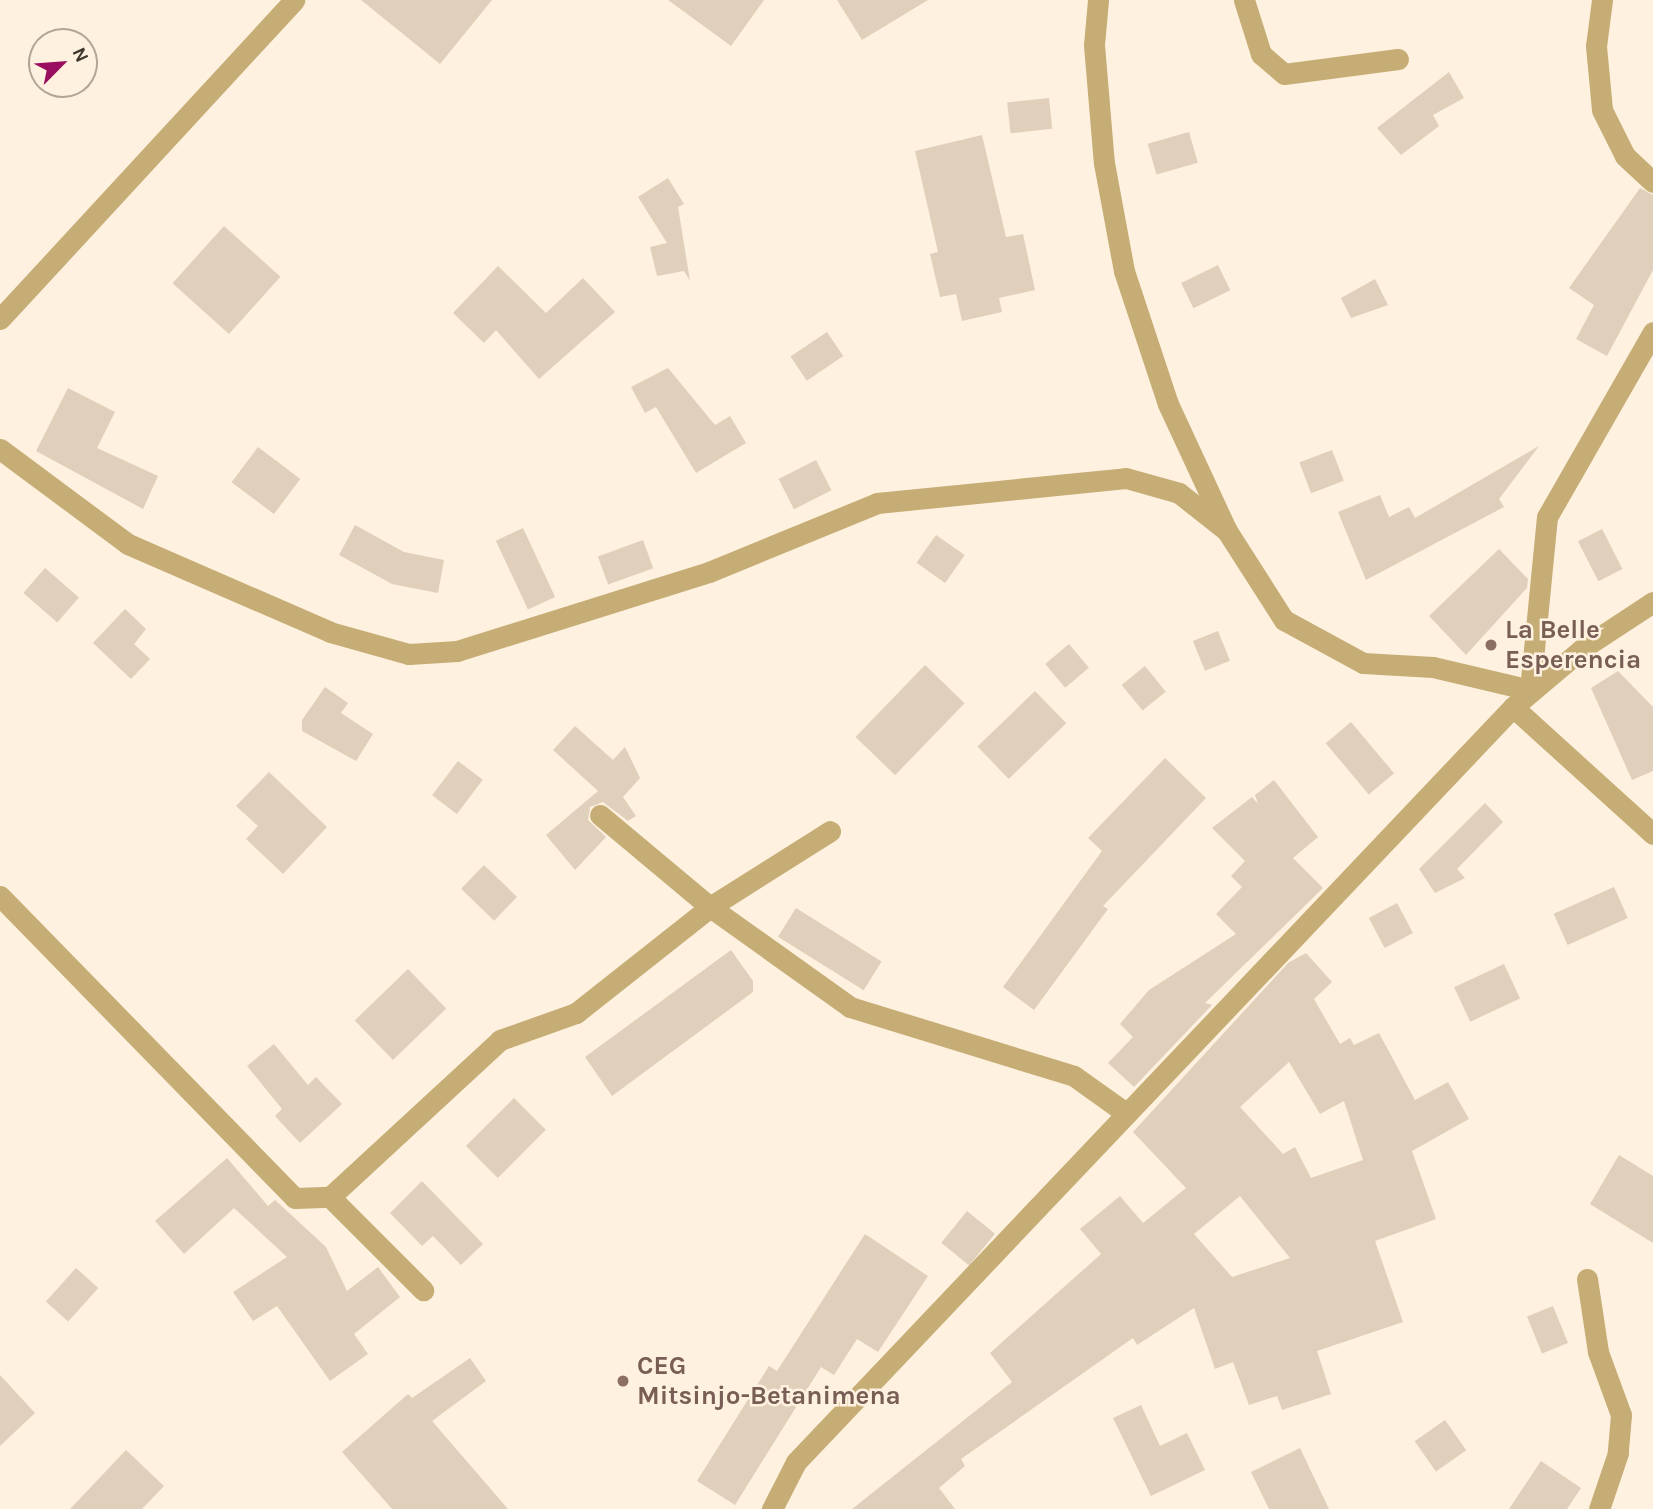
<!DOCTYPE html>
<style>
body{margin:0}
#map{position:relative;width:1653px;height:1509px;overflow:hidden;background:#fef1df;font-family:Karla,sans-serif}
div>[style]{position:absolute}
.building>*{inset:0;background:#e0cfba;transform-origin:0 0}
.minor>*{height:21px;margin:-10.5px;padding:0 10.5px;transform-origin:10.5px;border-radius:10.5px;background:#c6ad75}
.dots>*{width:19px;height:19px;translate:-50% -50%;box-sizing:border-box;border:4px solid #fef1df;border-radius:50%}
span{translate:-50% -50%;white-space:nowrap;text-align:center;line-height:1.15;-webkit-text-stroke:5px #fef1df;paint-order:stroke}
.education-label{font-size:26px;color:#785e54;font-weight:700}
.left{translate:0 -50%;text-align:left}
.north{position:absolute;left:28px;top:28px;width:70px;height:70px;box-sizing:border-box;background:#fef1df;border:2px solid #b0a698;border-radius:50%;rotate:65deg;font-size:19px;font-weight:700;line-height:28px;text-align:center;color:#3c362d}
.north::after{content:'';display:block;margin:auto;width:24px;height:32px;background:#9a0e60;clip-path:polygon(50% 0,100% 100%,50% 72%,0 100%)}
</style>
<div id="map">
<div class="building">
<div style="clip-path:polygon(361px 0,492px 0,440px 64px)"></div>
<div style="clip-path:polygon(668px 0,764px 0,731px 46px)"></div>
<div style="clip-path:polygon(837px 0,928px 0,862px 40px)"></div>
<div style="clip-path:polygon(1449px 72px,1464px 98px,1433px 115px,1439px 126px,1401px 155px,1377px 128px)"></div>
<div style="left:1049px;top:98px;width:31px;height:42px;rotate:84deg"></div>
<div style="left:1189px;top:132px;width:32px;height:43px;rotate:74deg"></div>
<div style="clip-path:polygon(982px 135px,1006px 237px,1023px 234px,1035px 290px,999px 298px,1002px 312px,962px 321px,956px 294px,940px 297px,930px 254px,938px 252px,915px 151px)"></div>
<div style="clip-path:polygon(668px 178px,684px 204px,678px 207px,690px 281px,684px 271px,657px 276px,650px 247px,667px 243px,638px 197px)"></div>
<div style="clip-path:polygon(1640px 188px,1653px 195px,1653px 270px,1607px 356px,1576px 339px,1594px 305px,1569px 288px)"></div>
<div style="left:224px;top:226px;width:76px;height:77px;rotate:42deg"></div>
<div style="left:1218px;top:265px;width:28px;height:41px;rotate:64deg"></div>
<div style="clip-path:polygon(498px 266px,546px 313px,583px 278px,615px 312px,539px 379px,496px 330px,484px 343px,453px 313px)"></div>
<div style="clip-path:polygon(1375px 279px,1388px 305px,1351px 318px,1341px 298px)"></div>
<div style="left:827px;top:332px;width:29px;height:44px;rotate:56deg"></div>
<div style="clip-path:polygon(668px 368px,715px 425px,730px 416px,746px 443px,696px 473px,656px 407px,645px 413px,631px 387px)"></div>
<div style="clip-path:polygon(68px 388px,115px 412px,97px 448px,158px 476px,143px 509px,36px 451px)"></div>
<div style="clip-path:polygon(1539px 446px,1499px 499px,1504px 507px,1366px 580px,1338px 512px,1380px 495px,1389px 517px,1409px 507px,1415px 518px)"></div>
<div style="left:258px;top:447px;width:53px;height:44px;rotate:37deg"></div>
<div style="left:1332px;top:450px;width:33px;height:35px;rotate:69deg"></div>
<div style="left:816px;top:460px;width:34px;height:42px;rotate:63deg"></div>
<div style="clip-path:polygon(355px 525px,404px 552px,444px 560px,438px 593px,392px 584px,339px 555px)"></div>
<div style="left:523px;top:528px;width:76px;height:30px;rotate:65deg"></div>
<div style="left:1602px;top:529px;width:45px;height:27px;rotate:63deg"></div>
<div style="left:936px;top:535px;width:35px;height:34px;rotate:35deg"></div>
<div style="left:643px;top:540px;width:30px;height:48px;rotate:70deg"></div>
<div style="clip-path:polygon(1499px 549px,1528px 579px,1527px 588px,1466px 655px,1429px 616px)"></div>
<div style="left:45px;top:568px;width:45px;height:33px;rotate:41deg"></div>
<div style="clip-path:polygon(125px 609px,146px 629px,134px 644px,150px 659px,131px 679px,93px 643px)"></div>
<div style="left:1218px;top:631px;width:32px;height:27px;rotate:68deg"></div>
<div style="left:1069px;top:644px;width:31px;height:31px;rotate:50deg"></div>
<div style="left:925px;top:665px;width:55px;height:100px;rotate:44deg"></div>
<div style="left:1145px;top:666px;width:33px;height:30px;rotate:51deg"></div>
<div style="clip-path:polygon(1618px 671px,1653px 707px,1653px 771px,1632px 780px,1591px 688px)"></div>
<div style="clip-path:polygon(325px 687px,348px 703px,341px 713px,373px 734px,356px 761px,302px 731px,302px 720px)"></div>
<div style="left:1035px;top:691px;width:45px;height:80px;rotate:46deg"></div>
<div style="left:1351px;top:722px;width:67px;height:33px;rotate:50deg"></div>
<div style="clip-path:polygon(575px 726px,613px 760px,625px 747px,640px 778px,623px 797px,636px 816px,628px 821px,603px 802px,590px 807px,588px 820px,606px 837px,575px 870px,546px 835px,598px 791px,553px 750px)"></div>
<div style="clip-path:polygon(1165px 758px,1206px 798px,1103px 906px,1108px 909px,1034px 1010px,1003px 987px,1102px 851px,1088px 838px)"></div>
<div style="left:458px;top:761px;width:31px;height:43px;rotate:37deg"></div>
<div style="clip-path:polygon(269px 772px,327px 827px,283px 874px,246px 839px,258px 826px,236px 806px)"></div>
<div style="clip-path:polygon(1274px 780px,1318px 837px,1293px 858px,1323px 888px,1205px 1003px,1212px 1005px,1134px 1087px,1108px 1063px,1133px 1037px,1120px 1024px,1149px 990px,1236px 934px,1216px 914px,1242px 887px,1231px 876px,1245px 861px,1212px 828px,1252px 797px,1258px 804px,1255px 795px)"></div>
<div style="clip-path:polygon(1485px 803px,1503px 822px,1457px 869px,1465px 878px,1435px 893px,1419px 869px)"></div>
<div style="left:484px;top:865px;width:46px;height:33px;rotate:44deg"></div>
<div style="left:1614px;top:887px;width:34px;height:66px;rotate:66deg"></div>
<div style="left:1397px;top:903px;width:34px;height:32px;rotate:62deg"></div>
<div style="left:796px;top:908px;width:101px;height:34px;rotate:32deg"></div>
<div style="clip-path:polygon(731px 950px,753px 981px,753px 992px,612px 1096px,585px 1057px)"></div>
<div style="clip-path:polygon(evenodd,1306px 953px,1332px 982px,1314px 999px,1340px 1044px,1350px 1038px,1354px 1045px,1379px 1033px,1415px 1100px,1448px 1082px,1469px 1119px,1412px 1151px,1436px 1219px,1375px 1241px,1403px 1322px,1317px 1351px,1331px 1394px,1282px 1410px,1277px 1396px,1249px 1405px,1233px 1362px,1215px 1369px,1194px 1308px,1137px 1345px,1133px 1338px,961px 1459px,965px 1466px,939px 1488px,955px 1509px,852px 1509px,1012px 1382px,990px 1353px,1101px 1254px,1080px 1229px,1120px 1196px,1143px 1223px,1186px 1188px,1133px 1132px,1288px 963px,1306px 953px,1289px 1062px,1320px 1114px,1344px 1101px,1363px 1160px,1311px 1178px,1295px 1147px,1283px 1154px,1240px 1107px,1289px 1062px,1306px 953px,1240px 1196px,1290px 1258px,1232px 1277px,1194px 1234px,1240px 1196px)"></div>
<div style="left:1504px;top:964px;width:38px;height:55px;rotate:65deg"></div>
<div style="left:408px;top:969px;width:55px;height:74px;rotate:46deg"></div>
<div style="clip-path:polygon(274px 1044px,308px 1085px,316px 1077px,342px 1104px,300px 1143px,275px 1116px,282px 1109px,247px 1066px)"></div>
<div style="left:514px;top:1098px;width:45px;height:68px;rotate:45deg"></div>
<div style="clip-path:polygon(1619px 1155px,1653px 1176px,1653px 1243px,1590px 1204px)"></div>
<div style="clip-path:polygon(227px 1158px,268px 1206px,275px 1200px,326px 1247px,347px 1291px,378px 1267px,400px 1297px,354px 1334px,368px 1354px,330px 1381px,277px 1306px,253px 1321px,233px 1292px,287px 1257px,234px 1208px,184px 1254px,155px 1221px)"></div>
<div style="clip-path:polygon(422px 1181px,483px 1244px,461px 1265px,433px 1236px,422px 1246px,390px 1213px)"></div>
<div style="left:967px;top:1211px;width:36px;height:41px;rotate:39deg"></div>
<div style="clip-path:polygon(865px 1234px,928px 1276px,878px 1352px,857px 1339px,834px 1375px,821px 1367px,735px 1505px,697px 1481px,769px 1366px,777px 1371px)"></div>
<div style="left:76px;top:1268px;width:30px;height:45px;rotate:42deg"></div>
<div style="left:1553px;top:1306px;width:40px;height:28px;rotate:68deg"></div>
<div style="clip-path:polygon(470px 1358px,486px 1381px,432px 1421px,508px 1509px,392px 1509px,342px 1452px,408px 1394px,412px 1398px)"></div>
<div style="clip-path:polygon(0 1375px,35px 1413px,0 1446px)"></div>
<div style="clip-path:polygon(1141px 1405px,1160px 1446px,1187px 1433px,1205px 1470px,1151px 1496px,1113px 1418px)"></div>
<div style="left:1445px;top:1420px;width:37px;height:37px;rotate:55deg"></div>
<div style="clip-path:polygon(1300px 1448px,1329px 1509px,1269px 1509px,1251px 1472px)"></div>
<div style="clip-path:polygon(126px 1450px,164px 1486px,142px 1509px,70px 1509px)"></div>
<div style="clip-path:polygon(1541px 1461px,1581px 1488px,1567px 1509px,1509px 1509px)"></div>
</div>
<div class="minor">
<div style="left:1098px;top:0;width:45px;rotate:95.1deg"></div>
<div style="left:1094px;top:45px;width:118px;rotate:85.2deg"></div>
<div style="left:1104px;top:163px;width:110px;rotate:79.5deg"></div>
<div style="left:1124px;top:271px;width:140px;rotate:71.7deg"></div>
<div style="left:1168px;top:404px;width:140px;rotate:65.1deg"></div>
<div style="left:1227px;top:531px;width:106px;rotate:57.4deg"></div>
<div style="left:1284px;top:620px;width:90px;rotate:28.6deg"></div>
<div style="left:1363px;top:663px;width:70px;rotate:3.3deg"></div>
<div style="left:1433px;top:667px;width:100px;rotate:13.3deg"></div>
<div style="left:1244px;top:0;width:57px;rotate:72.5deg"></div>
<div style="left:1261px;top:54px;width:30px;rotate:41deg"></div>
<div style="left:1284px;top:74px;width:115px;rotate:-7.5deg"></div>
<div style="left:1602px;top:0;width:46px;rotate:97.4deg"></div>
<div style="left:1596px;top:46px;width:64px;rotate:84.6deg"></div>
<div style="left:1602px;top:110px;width:51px;rotate:63.4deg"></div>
<div style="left:1625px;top:156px;width:38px;rotate:43deg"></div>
<div style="left:0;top:319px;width:434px;rotate:-47.3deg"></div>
<div style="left:0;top:449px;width:159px;rotate:36.6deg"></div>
<div style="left:128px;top:544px;width:220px;rotate:23.5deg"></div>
<div style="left:330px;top:632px;width:82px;rotate:15.6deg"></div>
<div style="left:409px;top:654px;width:48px;rotate:-3.6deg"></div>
<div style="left:457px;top:651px;width:264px;rotate:-17.4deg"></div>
<div style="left:709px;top:572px;width:182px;rotate:-22.3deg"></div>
<div style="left:877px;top:503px;width:250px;rotate:-5.7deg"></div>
<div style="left:1126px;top:478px;width:55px;rotate:15.8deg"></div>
<div style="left:1179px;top:493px;width:61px;rotate:38.4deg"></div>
<div style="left:1530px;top:690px;width:174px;rotate:-84.4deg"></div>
<div style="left:1547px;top:517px;width:213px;rotate:-60.2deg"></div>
<div style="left:1513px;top:707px;width:189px;rotate:42.2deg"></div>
<div style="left:600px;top:815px;width:143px;rotate:39.9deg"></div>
<div style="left:710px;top:907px;width:172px;rotate:35.5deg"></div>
<div style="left:850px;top:1007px;width:234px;rotate:17.1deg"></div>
<div style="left:1074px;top:1076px;width:60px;rotate:35.5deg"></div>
<div style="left:0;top:896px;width:422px;rotate:45.7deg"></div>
<div style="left:295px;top:1198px;width:35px;rotate:-2deg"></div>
<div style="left:330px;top:1197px;width:231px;rotate:-42.7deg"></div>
<div style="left:500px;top:1040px;width:81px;rotate:-19.6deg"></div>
<div style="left:576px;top:1013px;width:171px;rotate:-38.3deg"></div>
<div style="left:710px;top:907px;width:142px;rotate:-32.3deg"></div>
<div style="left:330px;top:1197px;width:132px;rotate:45deg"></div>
<div style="left:1587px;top:1279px;width:74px;rotate:81.4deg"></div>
<div style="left:1598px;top:1352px;width:67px;rotate:69.9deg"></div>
<div style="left:1621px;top:1415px;width:38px;rotate:95deg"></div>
<div style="left:1618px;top:1453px;width:59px;rotate:108.7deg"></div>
<div style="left:772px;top:1509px;width:53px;rotate:-62.9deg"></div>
<div style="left:796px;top:1462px;width:1041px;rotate:-46.48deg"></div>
<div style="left:1513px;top:707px;width:92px;rotate:-40.1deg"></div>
<div style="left:1583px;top:648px;width:84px;rotate:-33.3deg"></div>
</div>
<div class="dots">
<div style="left:1491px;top:645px;background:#8d6e63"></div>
<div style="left:623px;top:1381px;background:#8d6e63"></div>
</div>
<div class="education-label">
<span class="left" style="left:1505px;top:645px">La Belle<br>Esperencia</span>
<span class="left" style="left:637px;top:1381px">CEG<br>Mitsinjo-Betanimena</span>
</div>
<div class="north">N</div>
</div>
